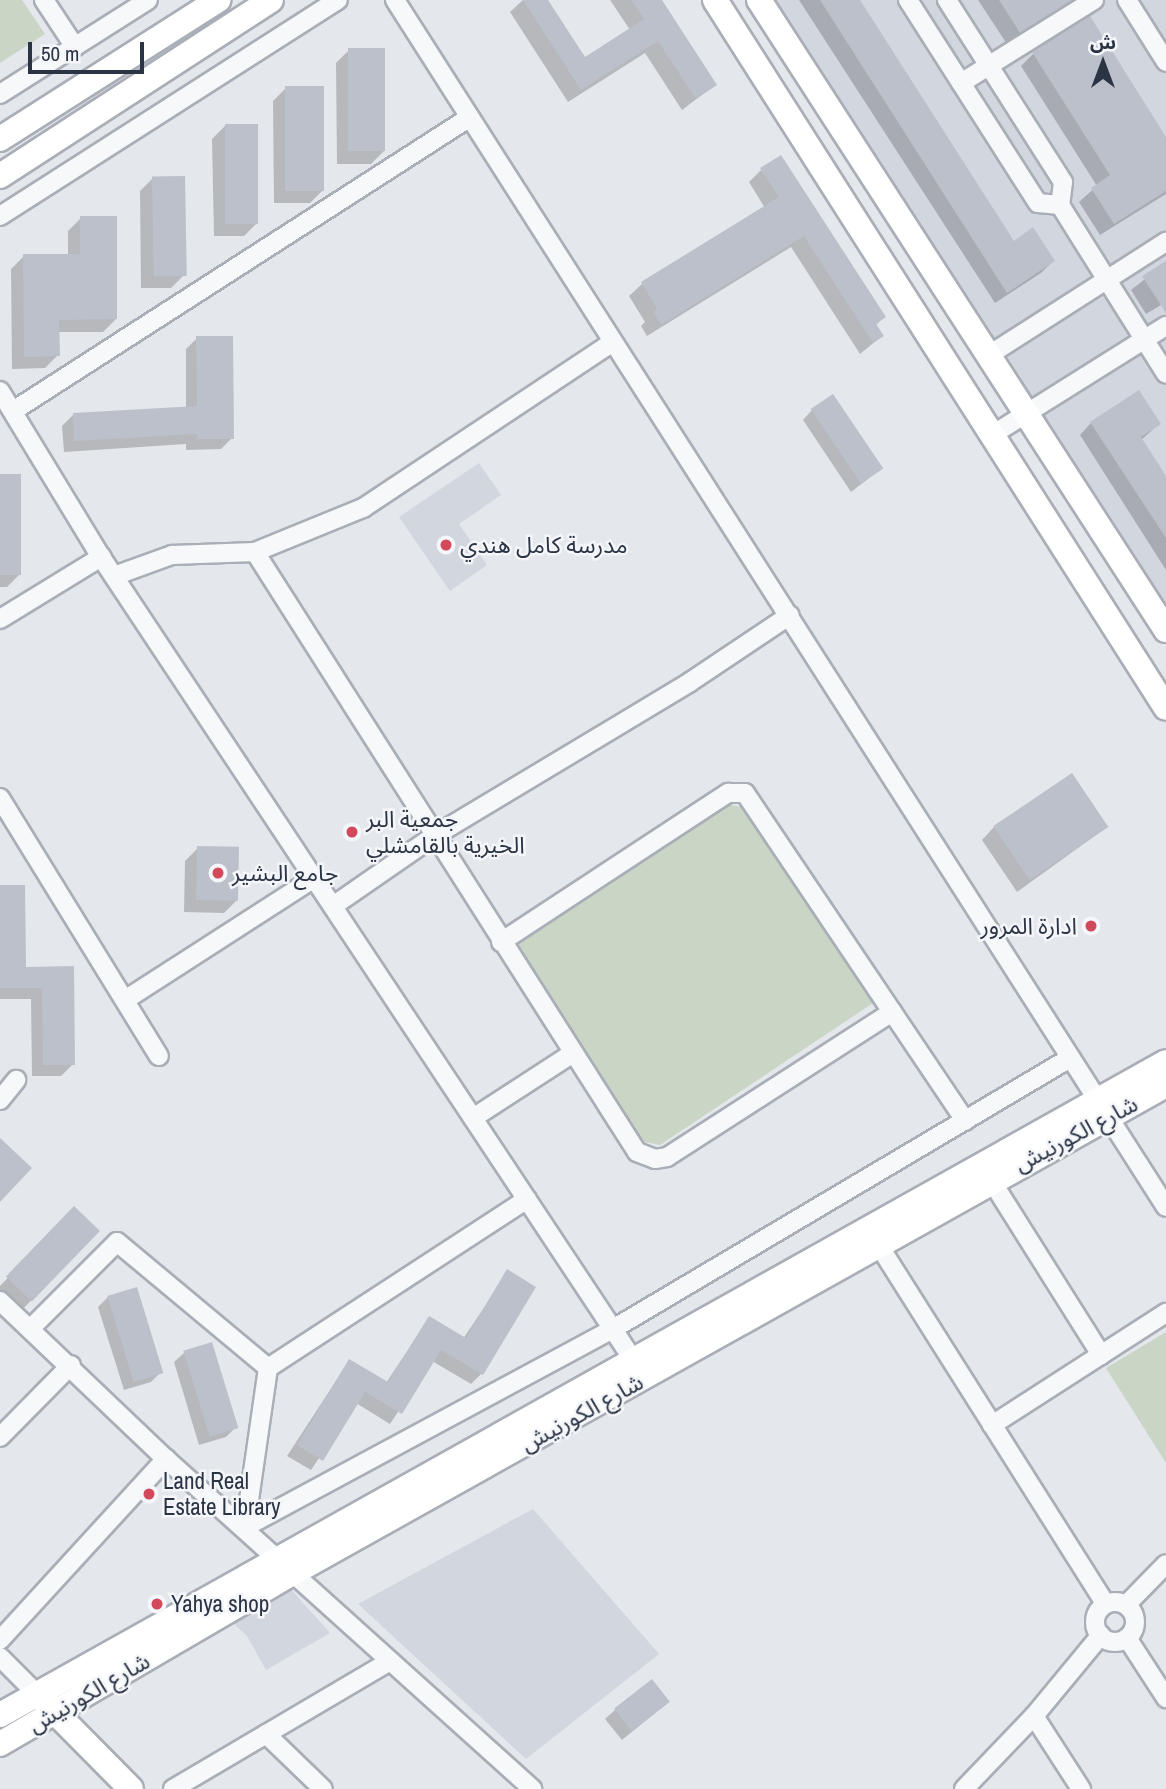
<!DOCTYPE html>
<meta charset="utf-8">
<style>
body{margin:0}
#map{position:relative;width:1166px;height:1789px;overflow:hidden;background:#e4e7ec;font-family:"Archivo Narrow","Noto Sans Arabic",sans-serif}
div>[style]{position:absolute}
.built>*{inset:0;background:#d2d6de}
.green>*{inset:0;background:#c9d6c5}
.shadow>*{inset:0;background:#0003}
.building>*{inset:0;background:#bbc0ca;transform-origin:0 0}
.roads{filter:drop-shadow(2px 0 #a9aeb7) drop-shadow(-2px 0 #a9aeb7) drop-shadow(0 2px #a9aeb7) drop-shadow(0 -2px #a9aeb7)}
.street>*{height:18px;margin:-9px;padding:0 9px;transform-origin:9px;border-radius:9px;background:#f7f8fa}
.street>.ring{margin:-9px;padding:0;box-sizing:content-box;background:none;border:18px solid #f7f8fa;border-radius:50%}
.secondary>*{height:24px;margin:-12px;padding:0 12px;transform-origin:12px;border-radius:12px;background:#fff}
.dots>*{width:19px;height:19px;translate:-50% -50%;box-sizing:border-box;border:4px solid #f4f6f9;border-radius:50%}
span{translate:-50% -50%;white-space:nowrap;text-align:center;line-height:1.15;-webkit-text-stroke:5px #f4f6f9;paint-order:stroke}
.poi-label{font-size:23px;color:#2b3445}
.left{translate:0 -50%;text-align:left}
.right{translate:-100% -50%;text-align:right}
.street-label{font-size:23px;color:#2b3445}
.north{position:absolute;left:1068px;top:28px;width:70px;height:70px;-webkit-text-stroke:5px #f4f6f9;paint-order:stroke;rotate:0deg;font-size:19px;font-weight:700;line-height:28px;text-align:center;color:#2b3445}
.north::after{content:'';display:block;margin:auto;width:24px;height:32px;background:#2b3445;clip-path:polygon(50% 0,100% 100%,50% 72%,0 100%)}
.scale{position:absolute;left:28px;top:42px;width:116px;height:32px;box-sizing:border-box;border:4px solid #2b3445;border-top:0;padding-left:9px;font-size:21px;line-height:24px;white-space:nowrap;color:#2b3445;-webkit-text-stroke:5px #f4f6f9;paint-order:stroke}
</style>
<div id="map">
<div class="built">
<div style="clip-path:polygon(774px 0,1166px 0,1166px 607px)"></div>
<div style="clip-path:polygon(479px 463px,501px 495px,459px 524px,487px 565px,450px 591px,399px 517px)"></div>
<div style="clip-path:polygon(533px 1509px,659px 1654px,526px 1759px,358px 1604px)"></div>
<div style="clip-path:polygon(289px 1587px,330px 1633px,266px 1670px,247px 1636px,231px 1621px)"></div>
</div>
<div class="green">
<div style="clip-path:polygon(0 0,22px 0,45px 34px,0 63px)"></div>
<div style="clip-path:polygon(723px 803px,745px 808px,873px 1003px,660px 1145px,641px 1141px,514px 938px)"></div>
<div style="clip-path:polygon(1166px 1332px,1166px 1463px,1106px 1368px)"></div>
</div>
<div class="shadow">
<div style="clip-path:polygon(523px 0,546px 0,584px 59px,630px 30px,610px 0,660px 0,715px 85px,682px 110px,645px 53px,568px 102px,510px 12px)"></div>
<div style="clip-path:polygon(799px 0,858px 0,1013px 243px,1053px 261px,1041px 273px,995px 303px)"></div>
<div style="clip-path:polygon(978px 0,1071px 0,1007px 44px)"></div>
<div style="clip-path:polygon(349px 50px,384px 151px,371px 164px,337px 164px,336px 63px)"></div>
<div style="clip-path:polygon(1034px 53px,1166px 140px,1166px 194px,1100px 235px,1079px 202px,1097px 186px,1021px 66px)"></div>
<div style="clip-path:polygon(286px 88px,323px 190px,310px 203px,274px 203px,273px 101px)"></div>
<div style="clip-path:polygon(225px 126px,257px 223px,244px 236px,214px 236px,212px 139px)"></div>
<div style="clip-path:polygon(761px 170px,884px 317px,875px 326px,882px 336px,860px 354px,791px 247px,647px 336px,641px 326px,645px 322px,629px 296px,642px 284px,765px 208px,749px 182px)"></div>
<div style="clip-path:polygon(153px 178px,184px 275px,171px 288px,141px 288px,140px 191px)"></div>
<div style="clip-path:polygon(81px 218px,116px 319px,103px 332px,58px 332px,58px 355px,45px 368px,12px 369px,11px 269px,24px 256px,68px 256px,68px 231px)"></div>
<div style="clip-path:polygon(1166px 263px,1166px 302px,1146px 314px,1131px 290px)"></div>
<div style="clip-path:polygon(197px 338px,232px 438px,221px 449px,186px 450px,186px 444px,64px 452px,62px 426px,73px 415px,186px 408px,186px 349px)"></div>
<div style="clip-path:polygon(812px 410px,881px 469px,851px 492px,803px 420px)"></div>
<div style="clip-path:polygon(1091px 423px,1159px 424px,1141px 440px,1166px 479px,1166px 570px,1080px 435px)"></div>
<div style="clip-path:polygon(0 476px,20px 574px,7px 587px,0 587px)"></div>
<div style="clip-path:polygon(994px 827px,1107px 827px,1017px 892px,982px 840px)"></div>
<div style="clip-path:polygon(198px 848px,237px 900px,224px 913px,184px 912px,185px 861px)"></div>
<div style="clip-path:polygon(0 887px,25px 969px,72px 968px,73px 1064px,61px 1076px,32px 1076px,31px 999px,0 999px)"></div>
<div style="clip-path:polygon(74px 1209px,98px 1231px,19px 1313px,0 1295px,0 1286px)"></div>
<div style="clip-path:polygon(508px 1272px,481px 1374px,471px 1384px,432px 1361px,390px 1424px,356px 1403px,311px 1470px,287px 1456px,349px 1361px,386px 1383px,429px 1318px,463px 1339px)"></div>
<div style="clip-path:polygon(108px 1297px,161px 1372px,151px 1382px,124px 1390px,98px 1307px)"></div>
<div style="clip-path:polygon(184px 1353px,236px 1427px,226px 1437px,199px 1445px,174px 1362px)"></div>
<div style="clip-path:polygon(668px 1702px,622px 1740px,605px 1719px,615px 1710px)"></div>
</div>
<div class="building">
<div style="clip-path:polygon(523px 0,548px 0,585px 57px,644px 19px,631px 0,662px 0,717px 85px,696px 99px,658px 41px,581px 90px)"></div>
<div style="clip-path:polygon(820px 0,860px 0,1014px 241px,1033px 227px,1055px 261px,1007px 293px)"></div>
<div style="clip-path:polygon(999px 0,1073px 0,1020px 33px)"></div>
<div style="clip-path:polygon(1090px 16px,1166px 137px,1166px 191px,1114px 224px,1091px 188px,1110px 175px,1032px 52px)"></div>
<div style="left:385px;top:48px;width:103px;height:37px;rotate:90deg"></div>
<div style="left:285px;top:86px;width:39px;height:105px"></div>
<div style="left:225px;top:124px;width:33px;height:100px"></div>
<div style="clip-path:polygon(781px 155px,886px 317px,876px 324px,884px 336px,873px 343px,804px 236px,661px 325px,653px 312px,657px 309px,641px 282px,779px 197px,760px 168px)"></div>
<div style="left:185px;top:176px;width:100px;height:33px;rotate:89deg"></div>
<div style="clip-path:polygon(80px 216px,117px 216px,117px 319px,59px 320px,60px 356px,24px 357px,23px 254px,80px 254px)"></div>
<div style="clip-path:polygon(1166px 261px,1166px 313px,1142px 276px)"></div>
<div style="clip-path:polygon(196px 336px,233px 336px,234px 439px,197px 439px,197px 434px,74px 441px,73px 413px,197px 406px)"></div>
<div style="clip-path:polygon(1139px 390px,1161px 424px,1141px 437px,1166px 476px,1166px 538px,1090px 422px)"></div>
<div style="left:833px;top:394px;width:90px;height:27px;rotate:56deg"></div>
<div style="left:0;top:474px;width:21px;height:101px"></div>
<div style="left:1072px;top:773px;width:65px;height:95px;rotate:56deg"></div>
<div style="left:197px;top:846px;width:42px;height:54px;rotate:1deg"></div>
<div style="clip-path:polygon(0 885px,25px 885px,26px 967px,74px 966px,75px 1065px,43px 1065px,42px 988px,0 988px)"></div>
<div style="clip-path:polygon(0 1138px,32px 1168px,0 1202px)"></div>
<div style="left:74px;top:1206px;width:36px;height:98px;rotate:44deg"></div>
<div style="clip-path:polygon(507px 1269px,536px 1287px,483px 1375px,441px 1350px,402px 1414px,365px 1392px,323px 1461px,297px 1445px,349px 1359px,388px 1382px,429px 1316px,466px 1338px)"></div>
<div style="left:137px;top:1287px;width:90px;height:31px;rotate:73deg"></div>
<div style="left:212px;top:1342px;width:90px;height:30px;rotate:73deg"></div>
<div style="left:652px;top:1679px;width:29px;height:48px;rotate:52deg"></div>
</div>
<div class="roads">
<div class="street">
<div style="left:44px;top:0;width:56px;rotate:56.6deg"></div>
<div style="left:395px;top:0;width:1432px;rotate:57.43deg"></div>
<div style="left:908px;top:0;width:241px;rotate:57.4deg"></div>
<div style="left:1038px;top:203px;width:22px;rotate:5deg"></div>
<div style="left:947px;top:0;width:216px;rotate:57.5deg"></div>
<div style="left:1063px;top:182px;width:23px;rotate:97deg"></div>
<div style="left:1060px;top:205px;width:199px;rotate:57.9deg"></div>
<div style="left:1127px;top:0;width:73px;rotate:57.8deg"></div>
<div style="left:961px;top:83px;width:157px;rotate:-32deg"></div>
<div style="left:0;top:94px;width:175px;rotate:-32.4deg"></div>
<div style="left:0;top:216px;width:401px;rotate:-32.6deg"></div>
<div style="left:989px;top:355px;width:210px;rotate:-32.6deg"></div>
<div style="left:0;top:391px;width:194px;rotate:58.7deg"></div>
<div style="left:101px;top:557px;width:975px;rotate:56.46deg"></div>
<div style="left:13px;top:411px;width:543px;rotate:-32.75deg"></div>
<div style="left:992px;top:435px;width:205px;rotate:-32.1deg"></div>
<div style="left:255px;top:552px;width:711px;rotate:57.52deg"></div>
<div style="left:637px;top:1152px;width:19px;rotate:21deg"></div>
<div style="left:655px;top:1159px;width:12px;rotate:-9deg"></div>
<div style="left:667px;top:1157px;width:268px;rotate:-32.8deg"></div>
<div style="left:114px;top:576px;width:62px;rotate:-19.9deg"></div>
<div style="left:172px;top:555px;width:83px;rotate:-2.1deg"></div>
<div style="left:255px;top:552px;width:117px;rotate:-22.2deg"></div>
<div style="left:363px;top:508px;width:300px;rotate:-33.6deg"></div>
<div style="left:0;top:619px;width:119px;rotate:-31.5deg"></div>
<div style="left:0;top:798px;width:303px;rotate:58.4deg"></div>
<div style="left:333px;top:906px;width:123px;rotate:-34.7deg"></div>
<div style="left:434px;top:836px;width:299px;rotate:-31deg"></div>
<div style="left:690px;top:682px;width:120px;rotate:-33.8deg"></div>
<div style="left:501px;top:942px;width:272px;rotate:-33.3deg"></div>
<div style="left:728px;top:793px;width:17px"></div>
<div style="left:745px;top:793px;width:395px;rotate:56.1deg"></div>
<div style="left:125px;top:1000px;width:225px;rotate:-32.8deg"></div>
<div style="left:0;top:1100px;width:26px;rotate:-51deg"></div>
<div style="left:473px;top:1118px;width:119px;rotate:-33deg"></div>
<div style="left:991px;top:1180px;width:207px;rotate:57.8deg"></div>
<div style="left:878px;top:1244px;width:426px;rotate:57.7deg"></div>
<div style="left:0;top:1301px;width:229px;rotate:43.6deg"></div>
<div style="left:166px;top:1459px;width:493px;rotate:42deg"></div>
<div style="left:30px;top:1329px;width:123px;rotate:-45deg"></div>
<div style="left:117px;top:1242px;width:197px;rotate:39.8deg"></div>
<div style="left:268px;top:1368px;width:161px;rotate:98.2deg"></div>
<div style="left:268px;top:1368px;width:309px;rotate:-33.1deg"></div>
<div style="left:992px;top:1425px;width:207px;rotate:-32.8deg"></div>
<div style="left:0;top:1437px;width:101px;rotate:-45.4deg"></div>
<div style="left:245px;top:1527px;width:418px;rotate:-28.3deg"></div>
<div style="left:613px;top:1329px;width:531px;rotate:-30.67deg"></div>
<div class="ring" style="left:1095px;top:1602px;width:22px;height:22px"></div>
<div style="left:1126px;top:1605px;width:57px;rotate:-45.7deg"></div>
<div style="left:1127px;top:1638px;width:72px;rotate:57deg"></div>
<div style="left:0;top:1640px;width:246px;rotate:-47.5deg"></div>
<div style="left:0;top:1657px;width:52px;rotate:45deg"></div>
<div style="left:1034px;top:1716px;width:87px;rotate:57.2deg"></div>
<div style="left:266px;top:1734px;width:79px;rotate:44deg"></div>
<div style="left:173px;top:1789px;width:252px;rotate:-30.5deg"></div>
<div style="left:964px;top:1789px;width:101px;rotate:-46.2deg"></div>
<div style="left:1034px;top:1716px;width:105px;rotate:-50.4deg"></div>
</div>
<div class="secondary">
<div style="left:715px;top:0;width:839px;rotate:57.5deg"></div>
<div style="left:759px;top:0;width:750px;rotate:57.14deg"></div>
<div style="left:0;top:139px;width:259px;rotate:-32.5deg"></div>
<div style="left:0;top:176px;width:323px;rotate:-33deg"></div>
<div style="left:45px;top:1702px;width:122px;rotate:45.3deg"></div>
<div style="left:0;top:1715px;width:1336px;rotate:-29.25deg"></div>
<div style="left:0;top:1744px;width:339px;rotate:-30.3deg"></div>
<div style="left:293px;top:1573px;width:1000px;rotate:-29.2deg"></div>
</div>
</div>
<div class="dots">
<div style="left:446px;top:545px;background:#d1495b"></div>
<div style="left:352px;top:832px;background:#d1495b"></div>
<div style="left:218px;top:873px;background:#d1495b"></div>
<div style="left:1091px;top:926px;background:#d1495b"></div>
<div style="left:149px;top:1494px;background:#d1495b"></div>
<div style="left:157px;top:1604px;background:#d1495b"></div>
</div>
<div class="poi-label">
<span class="left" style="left:460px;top:545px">مدرسة كامل هندي</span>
<span class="left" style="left:366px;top:832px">جمعية البر<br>الخيرية بالقامشلي</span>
<span class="left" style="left:232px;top:873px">جامع البشير</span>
<span class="right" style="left:1077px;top:926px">ادارة المرور</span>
<span class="left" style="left:163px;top:1494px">Land Real<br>Estate Library</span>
<span class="left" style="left:171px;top:1604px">Yahya shop</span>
</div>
<div class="street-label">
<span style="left:1076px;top:1134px;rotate:-28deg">شارع الكورنيش</span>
<span style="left:582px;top:1413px;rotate:-29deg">شارع الكورنيش</span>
<span style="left:89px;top:1693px;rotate:-30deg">شارع الكورنيش</span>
</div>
<div class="north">ش</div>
<div class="scale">50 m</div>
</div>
